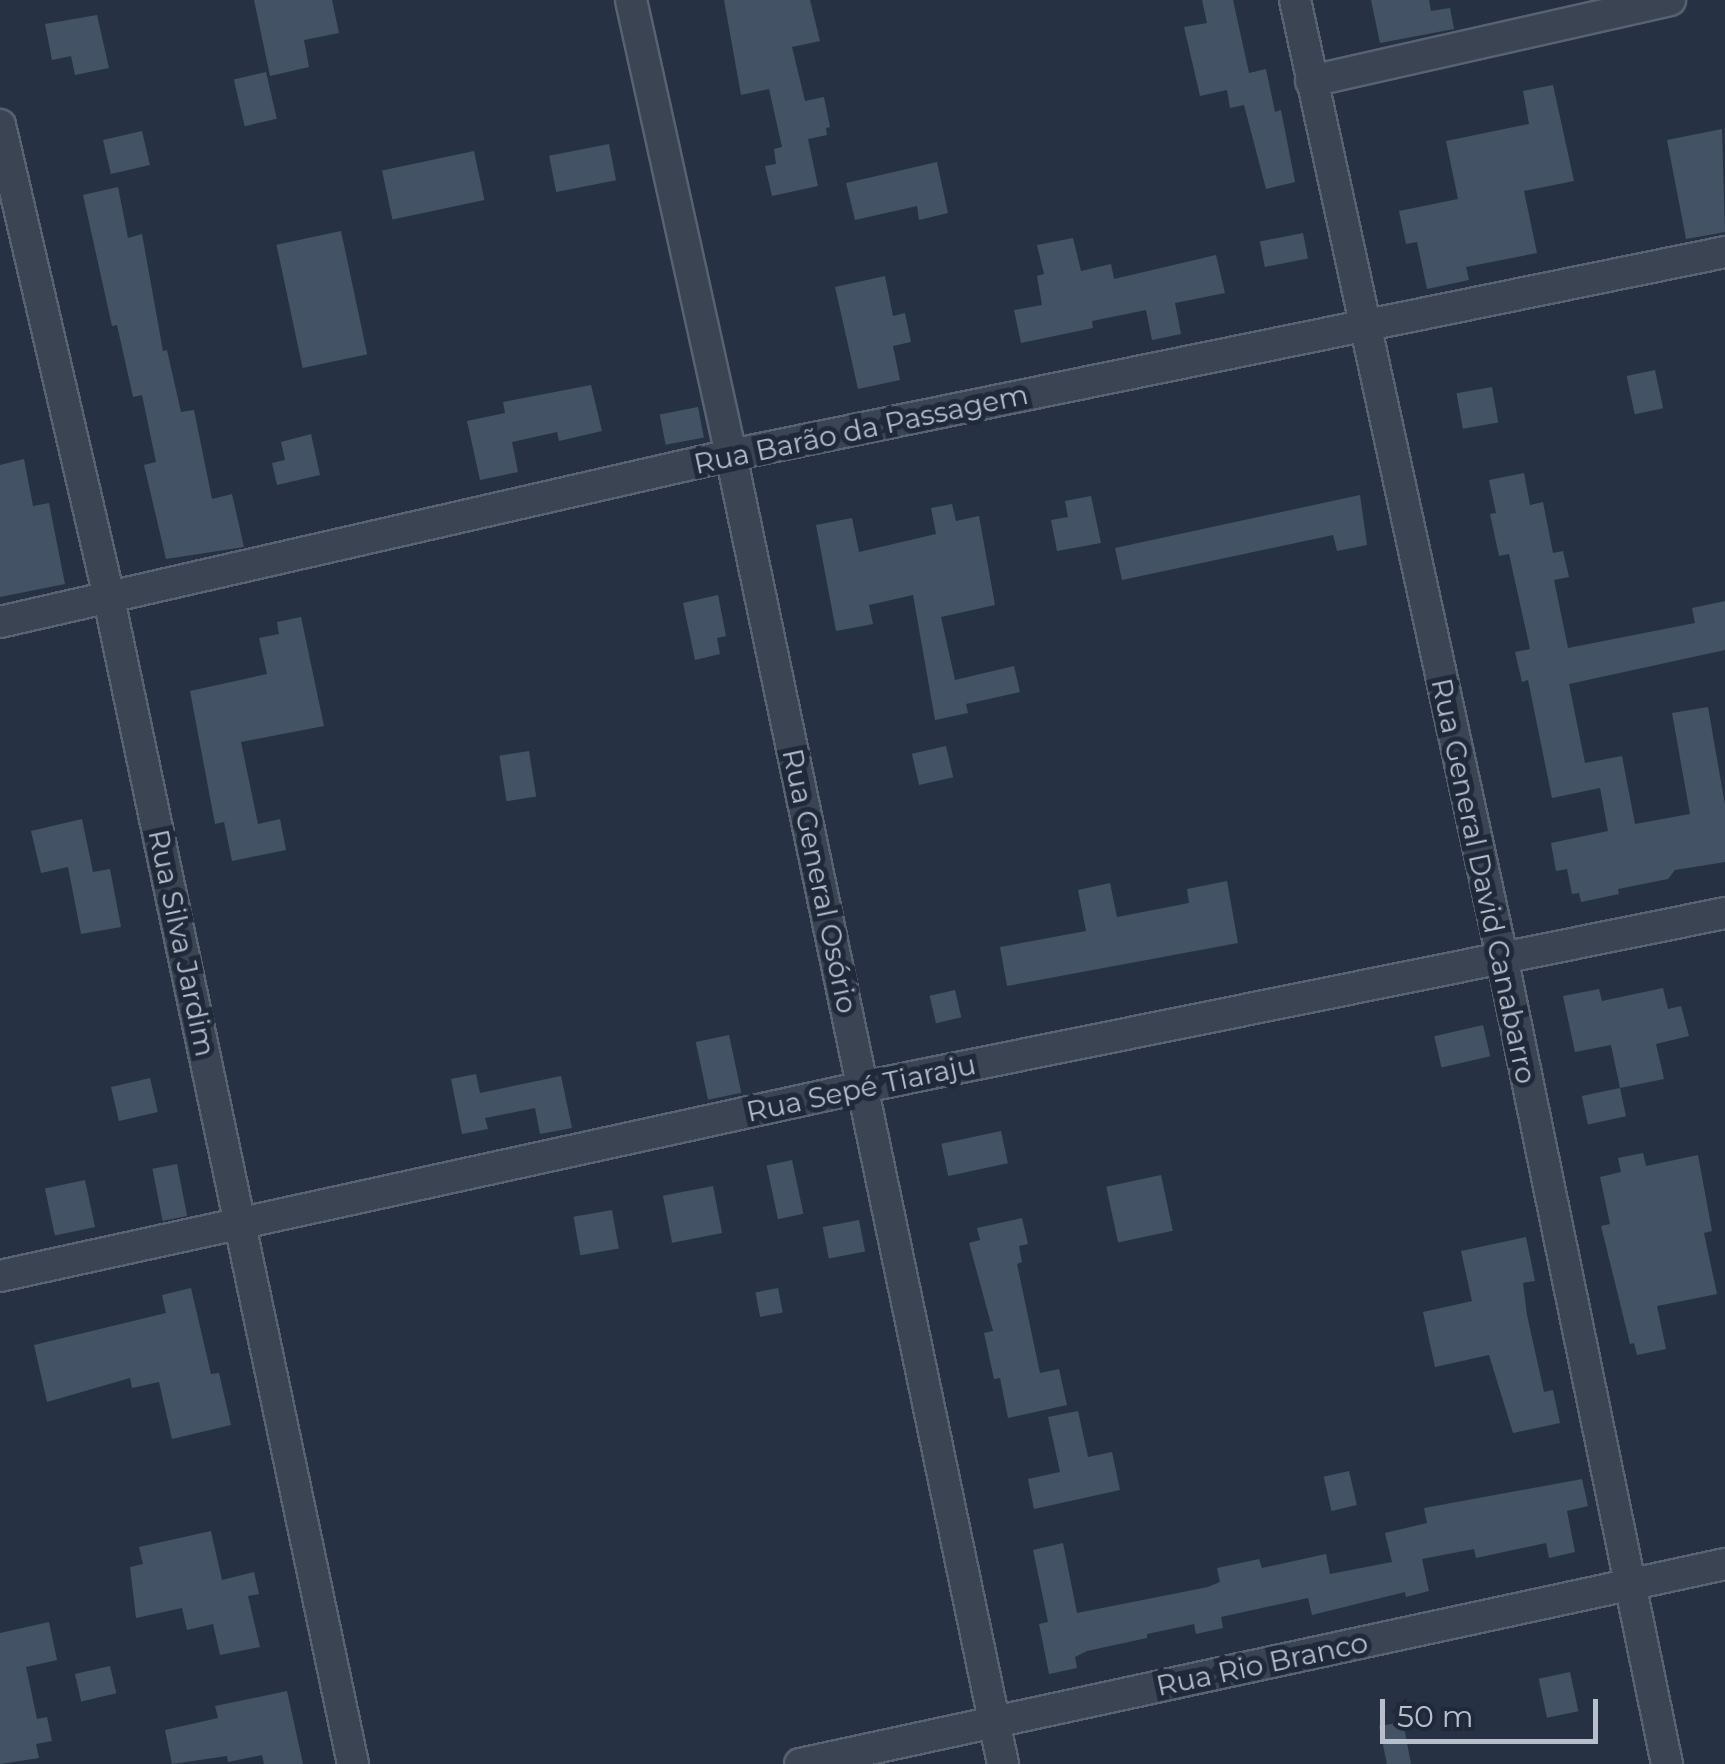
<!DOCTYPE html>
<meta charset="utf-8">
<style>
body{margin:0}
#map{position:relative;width:1725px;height:1764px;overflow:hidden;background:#263244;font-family:Montserrat,sans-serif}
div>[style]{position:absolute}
.building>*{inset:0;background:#445266;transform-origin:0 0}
.roads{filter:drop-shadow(2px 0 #586271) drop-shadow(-2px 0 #586271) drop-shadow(0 2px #586271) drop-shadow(0 -2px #586271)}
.minor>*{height:30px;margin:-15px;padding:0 15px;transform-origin:15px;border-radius:15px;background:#3a4453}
span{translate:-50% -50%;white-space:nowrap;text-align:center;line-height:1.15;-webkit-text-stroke:10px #1f2939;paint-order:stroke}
.street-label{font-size:28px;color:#b7bfcd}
.scale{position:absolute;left:1380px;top:1699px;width:218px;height:45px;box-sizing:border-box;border:5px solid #b7bfcd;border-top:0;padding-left:12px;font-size:30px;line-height:35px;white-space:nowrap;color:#b7bfcd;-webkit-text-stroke:8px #1f2939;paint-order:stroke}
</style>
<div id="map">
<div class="building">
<div style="clip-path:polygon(254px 0,332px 0,339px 33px,304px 40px,309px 67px,270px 76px)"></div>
<div style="clip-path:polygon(724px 0,810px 0,820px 41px,792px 47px,805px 101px,824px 97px,830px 127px,826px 128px,827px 135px,808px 139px,818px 186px,772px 196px,765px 166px,776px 164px,774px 149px,782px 147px,769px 89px,741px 95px)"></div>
<div style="clip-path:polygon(1202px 0,1233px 0,1249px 73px,1266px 69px,1275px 112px,1281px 110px,1295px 182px,1266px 189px,1244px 105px,1230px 108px,1227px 90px,1200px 96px,1184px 27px,1207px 23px)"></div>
<div style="clip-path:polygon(1371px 0,1429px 0,1431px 11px,1450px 8px,1454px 29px,1380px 43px)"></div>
<div style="clip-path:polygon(97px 15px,109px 68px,75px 75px,71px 56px,52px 60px,45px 24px)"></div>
<div style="left:266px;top:72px;width:48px;height:33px;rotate:77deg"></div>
<div style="clip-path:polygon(1553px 85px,1574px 181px,1524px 191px,1537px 253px,1466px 267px,1469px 280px,1427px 289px,1417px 242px,1406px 244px,1399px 211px,1458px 199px,1446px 141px,1529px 124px,1523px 91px)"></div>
<div style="clip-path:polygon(1722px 129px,1725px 232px,1686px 239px,1667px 140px)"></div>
<div style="left:142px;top:131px;width:35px;height:40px;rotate:77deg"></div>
<div style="left:609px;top:144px;width:37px;height:61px;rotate:79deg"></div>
<div style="left:474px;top:151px;width:50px;height:94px;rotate:78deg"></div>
<div style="clip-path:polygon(937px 162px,948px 213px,919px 220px,917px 206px,855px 220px,846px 183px)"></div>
<div style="clip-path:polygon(118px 187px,128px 238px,142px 234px,163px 351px,167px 350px,181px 412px,194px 410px,212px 499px,232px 494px,244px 547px,166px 559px,144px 465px,156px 462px,142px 395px,133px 397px,117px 325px,112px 326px,83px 195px)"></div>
<div style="left:341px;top:231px;width:126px;height:66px;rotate:78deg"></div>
<div style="left:1303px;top:233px;width:26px;height:44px;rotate:79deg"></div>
<div style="clip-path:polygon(1073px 238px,1081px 271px,1111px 264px,1114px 279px,1216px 255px,1225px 293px,1175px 303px,1181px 334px,1152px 340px,1146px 310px,1092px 321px,1093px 328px,1021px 343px,1014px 310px,1042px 305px,1037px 276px,1044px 274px,1037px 245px)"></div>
<div style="clip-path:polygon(885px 276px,893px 316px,905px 313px,911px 342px,893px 346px,900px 380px,858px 389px,835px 287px)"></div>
<div style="left:1655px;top:370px;width:39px;height:29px;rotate:78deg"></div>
<div style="clip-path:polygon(591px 385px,602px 431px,559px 441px,557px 432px,512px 442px,518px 472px,480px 480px,467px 421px,505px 413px,503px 402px)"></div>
<div style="left:1492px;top:387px;width:36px;height:36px;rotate:80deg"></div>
<div style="left:698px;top:407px;width:31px;height:39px;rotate:79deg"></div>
<div style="clip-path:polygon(311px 434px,320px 475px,277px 485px,272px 463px,285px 460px,281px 442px)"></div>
<div style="clip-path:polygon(24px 459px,33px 506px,49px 503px,65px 584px,0 597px,0 465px)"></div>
<div style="clip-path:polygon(1524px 473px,1530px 505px,1543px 502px,1553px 553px,1563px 551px,1569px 577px,1554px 580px,1568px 648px,1695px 623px,1692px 608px,1725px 601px,1725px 650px,1569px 684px,1585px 763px,1622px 756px,1635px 824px,1690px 814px,1672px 713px,1708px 707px,1725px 805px,1725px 862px,1675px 870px,1668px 879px,1618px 889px,1619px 894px,1581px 902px,1579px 893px,1572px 894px,1567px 869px,1556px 871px,1551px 843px,1608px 831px,1600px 788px,1552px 798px,1528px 680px,1522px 682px,1515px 652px,1530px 649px,1509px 554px,1499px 556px,1490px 514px,1496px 513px,1489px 480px)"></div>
<div style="clip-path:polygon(1360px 495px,1367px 545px,1337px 551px,1333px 535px,1122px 580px,1115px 548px)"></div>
<div style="clip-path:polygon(1091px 496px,1101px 543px,1057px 551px,1051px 520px,1068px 517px,1065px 501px)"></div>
<div style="clip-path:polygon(952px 504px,956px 521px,979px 516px,995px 605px,941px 617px,955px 680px,1014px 666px,1020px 692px,966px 704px,968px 713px,935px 720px,913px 595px,869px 605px,873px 624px,836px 631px,816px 525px,852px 518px,859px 552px,936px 534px,931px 508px)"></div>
<div style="clip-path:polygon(718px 595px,726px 636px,717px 638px,720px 654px,695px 660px,683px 603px)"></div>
<div style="clip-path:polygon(301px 617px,324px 726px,241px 742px,258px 824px,280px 819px,286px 850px,232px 861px,224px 822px,215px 824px,190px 691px,267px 674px,259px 638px,279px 634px,277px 622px)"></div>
<div style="left:946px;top:746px;width:32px;height:35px;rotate:77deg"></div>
<div style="left:529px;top:751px;width:46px;height:30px;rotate:81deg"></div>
<div style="clip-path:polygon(82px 819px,93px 872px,110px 869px,121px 927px,81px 934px,68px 867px,41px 873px,31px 831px)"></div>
<div style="clip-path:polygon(1227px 881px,1238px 943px,1007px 986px,1000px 947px,1086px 931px,1078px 890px,1110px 883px,1117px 917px,1189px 903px,1187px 889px)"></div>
<div style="clip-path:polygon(1663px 988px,1668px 1009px,1681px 1006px,1689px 1036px,1656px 1044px,1664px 1079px,1620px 1088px,1611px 1045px,1575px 1052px,1563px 996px,1599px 989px,1602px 1001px)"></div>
<div style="left:955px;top:990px;width:28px;height:26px;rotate:77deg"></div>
<div style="left:1483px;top:1025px;width:32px;height:50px;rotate:77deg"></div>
<div style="left:729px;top:1035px;width:59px;height:34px;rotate:78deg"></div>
<div style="clip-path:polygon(476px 1074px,480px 1093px,561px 1076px,572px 1128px,540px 1134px,535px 1108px,485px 1118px,488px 1129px,462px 1134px,451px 1079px)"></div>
<div style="left:150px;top:1078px;width:35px;height:40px;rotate:77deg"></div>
<div style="left:1620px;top:1088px;width:29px;height:39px;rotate:78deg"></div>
<div style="left:1001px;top:1131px;width:33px;height:61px;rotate:78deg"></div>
<div style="clip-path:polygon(1643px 1153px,1646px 1166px,1698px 1155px,1712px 1231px,1704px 1233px,1717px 1294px,1657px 1306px,1666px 1349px,1637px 1355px,1634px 1343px,1630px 1344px,1601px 1226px,1610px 1224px,1600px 1177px,1621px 1172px,1618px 1158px)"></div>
<div style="left:792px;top:1160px;width:55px;height:26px;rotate:78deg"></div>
<div style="left:177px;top:1164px;width:53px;height:25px;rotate:79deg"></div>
<div style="left:1161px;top:1175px;width:57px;height:56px;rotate:78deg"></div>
<div style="left:85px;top:1180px;width:48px;height:41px;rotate:78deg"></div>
<div style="left:713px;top:1186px;width:48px;height:51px;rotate:79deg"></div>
<div style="left:612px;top:1210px;width:39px;height:39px;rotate:80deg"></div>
<div style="clip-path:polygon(1022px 1218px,1028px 1244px,1019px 1246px,1022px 1262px,1017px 1264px,1040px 1373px,1059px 1369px,1067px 1405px,1008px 1418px,1000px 1378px,994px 1379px,984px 1333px,993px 1331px,969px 1243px,980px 1240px,977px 1228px)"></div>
<div style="left:859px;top:1220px;width:32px;height:37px;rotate:79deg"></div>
<div style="clip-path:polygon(1526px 1237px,1535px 1281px,1523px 1283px,1527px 1315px,1544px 1392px,1553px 1390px,1560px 1423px,1513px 1433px,1489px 1355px,1435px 1367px,1423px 1312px,1472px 1301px,1461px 1251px)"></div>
<div style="clip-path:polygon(191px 1288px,211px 1374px,219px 1373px,231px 1425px,172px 1439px,159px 1382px,132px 1388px,130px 1378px,47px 1402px,34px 1345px,166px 1313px,162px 1295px)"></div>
<div style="left:778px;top:1288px;width:25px;height:23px;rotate:79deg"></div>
<div style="clip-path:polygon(1078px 1411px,1088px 1457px,1112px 1452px,1120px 1490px,1034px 1509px,1028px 1479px,1060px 1472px,1048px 1417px)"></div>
<div style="left:1349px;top:1471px;width:35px;height:26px;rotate:77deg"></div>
<div style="clip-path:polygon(1582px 1479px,1588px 1506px,1567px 1511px,1575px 1552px,1549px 1558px,1546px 1543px,1476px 1558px,1474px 1549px,1422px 1559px,1429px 1591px,1406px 1597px,1405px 1592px,1312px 1615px,1308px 1598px,1221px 1617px,1223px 1628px,1196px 1634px,1194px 1624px,1147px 1634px,1147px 1638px,1087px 1651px,1075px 1657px,1077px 1668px,1049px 1674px,1039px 1624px,1048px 1622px,1033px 1550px,1063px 1543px,1077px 1613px,1208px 1587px,1220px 1582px,1217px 1568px,1259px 1559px,1262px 1568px,1326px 1554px,1330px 1574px,1392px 1562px,1385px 1533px,1427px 1523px,1424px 1508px)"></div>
<div style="clip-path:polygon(211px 1531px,222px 1580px,254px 1572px,259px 1594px,248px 1596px,260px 1647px,220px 1655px,213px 1624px,187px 1630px,182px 1608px,136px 1618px,130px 1567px,143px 1564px,139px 1547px)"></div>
<div style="clip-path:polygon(49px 1622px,57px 1660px,26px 1667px,37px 1719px,47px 1717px,52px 1741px,36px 1744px,39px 1758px,0 1764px,0 1633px)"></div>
<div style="left:110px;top:1666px;width:28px;height:36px;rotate:77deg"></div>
<div style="left:1570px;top:1672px;width:40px;height:32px;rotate:78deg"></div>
<div style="clip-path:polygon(287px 1691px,303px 1764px,264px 1764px,262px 1755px,228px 1762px,227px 1756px,172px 1764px,165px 1730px,218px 1718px,215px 1706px)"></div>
<div style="clip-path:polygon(1403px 1722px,1411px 1764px,1387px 1764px,1379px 1726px)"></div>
</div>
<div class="roads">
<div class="minor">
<div style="left:631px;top:0;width:466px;rotate:77.6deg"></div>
<div style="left:731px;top:455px;width:1337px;rotate:78.26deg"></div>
<div style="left:1295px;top:0;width:969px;rotate:77.79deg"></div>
<div style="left:1500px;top:947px;width:834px;rotate:78.45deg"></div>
<div style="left:1311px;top:81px;width:368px;rotate:-12.7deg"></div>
<div style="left:0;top:125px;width:486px;rotate:77deg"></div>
<div style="left:109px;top:599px;width:1190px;rotate:78.17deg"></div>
<div style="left:0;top:622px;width:750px;rotate:-12.87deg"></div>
<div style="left:731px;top:455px;width:1015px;rotate:-11.54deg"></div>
<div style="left:0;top:1276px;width:883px;rotate:-12.35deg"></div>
<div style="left:863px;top:1087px;width:879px;rotate:-11.41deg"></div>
<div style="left:800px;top:1764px;width:946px;rotate:-12.2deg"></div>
</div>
</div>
<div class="street-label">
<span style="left:861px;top:429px;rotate:-12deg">Rua Barão da Passagem</span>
<span style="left:820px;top:881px;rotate:78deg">Rua General Osório</span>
<span style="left:1484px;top:881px;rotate:78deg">Rua General David Canabarro</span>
<span style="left:182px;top:943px;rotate:78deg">Rua Silva Jardim</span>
<span style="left:861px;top:1088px;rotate:-12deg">Rua Sepé Tiaraju</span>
<span style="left:1262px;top:1664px;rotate:-12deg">Rua Rio Branco</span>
</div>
<div class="scale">50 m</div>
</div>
